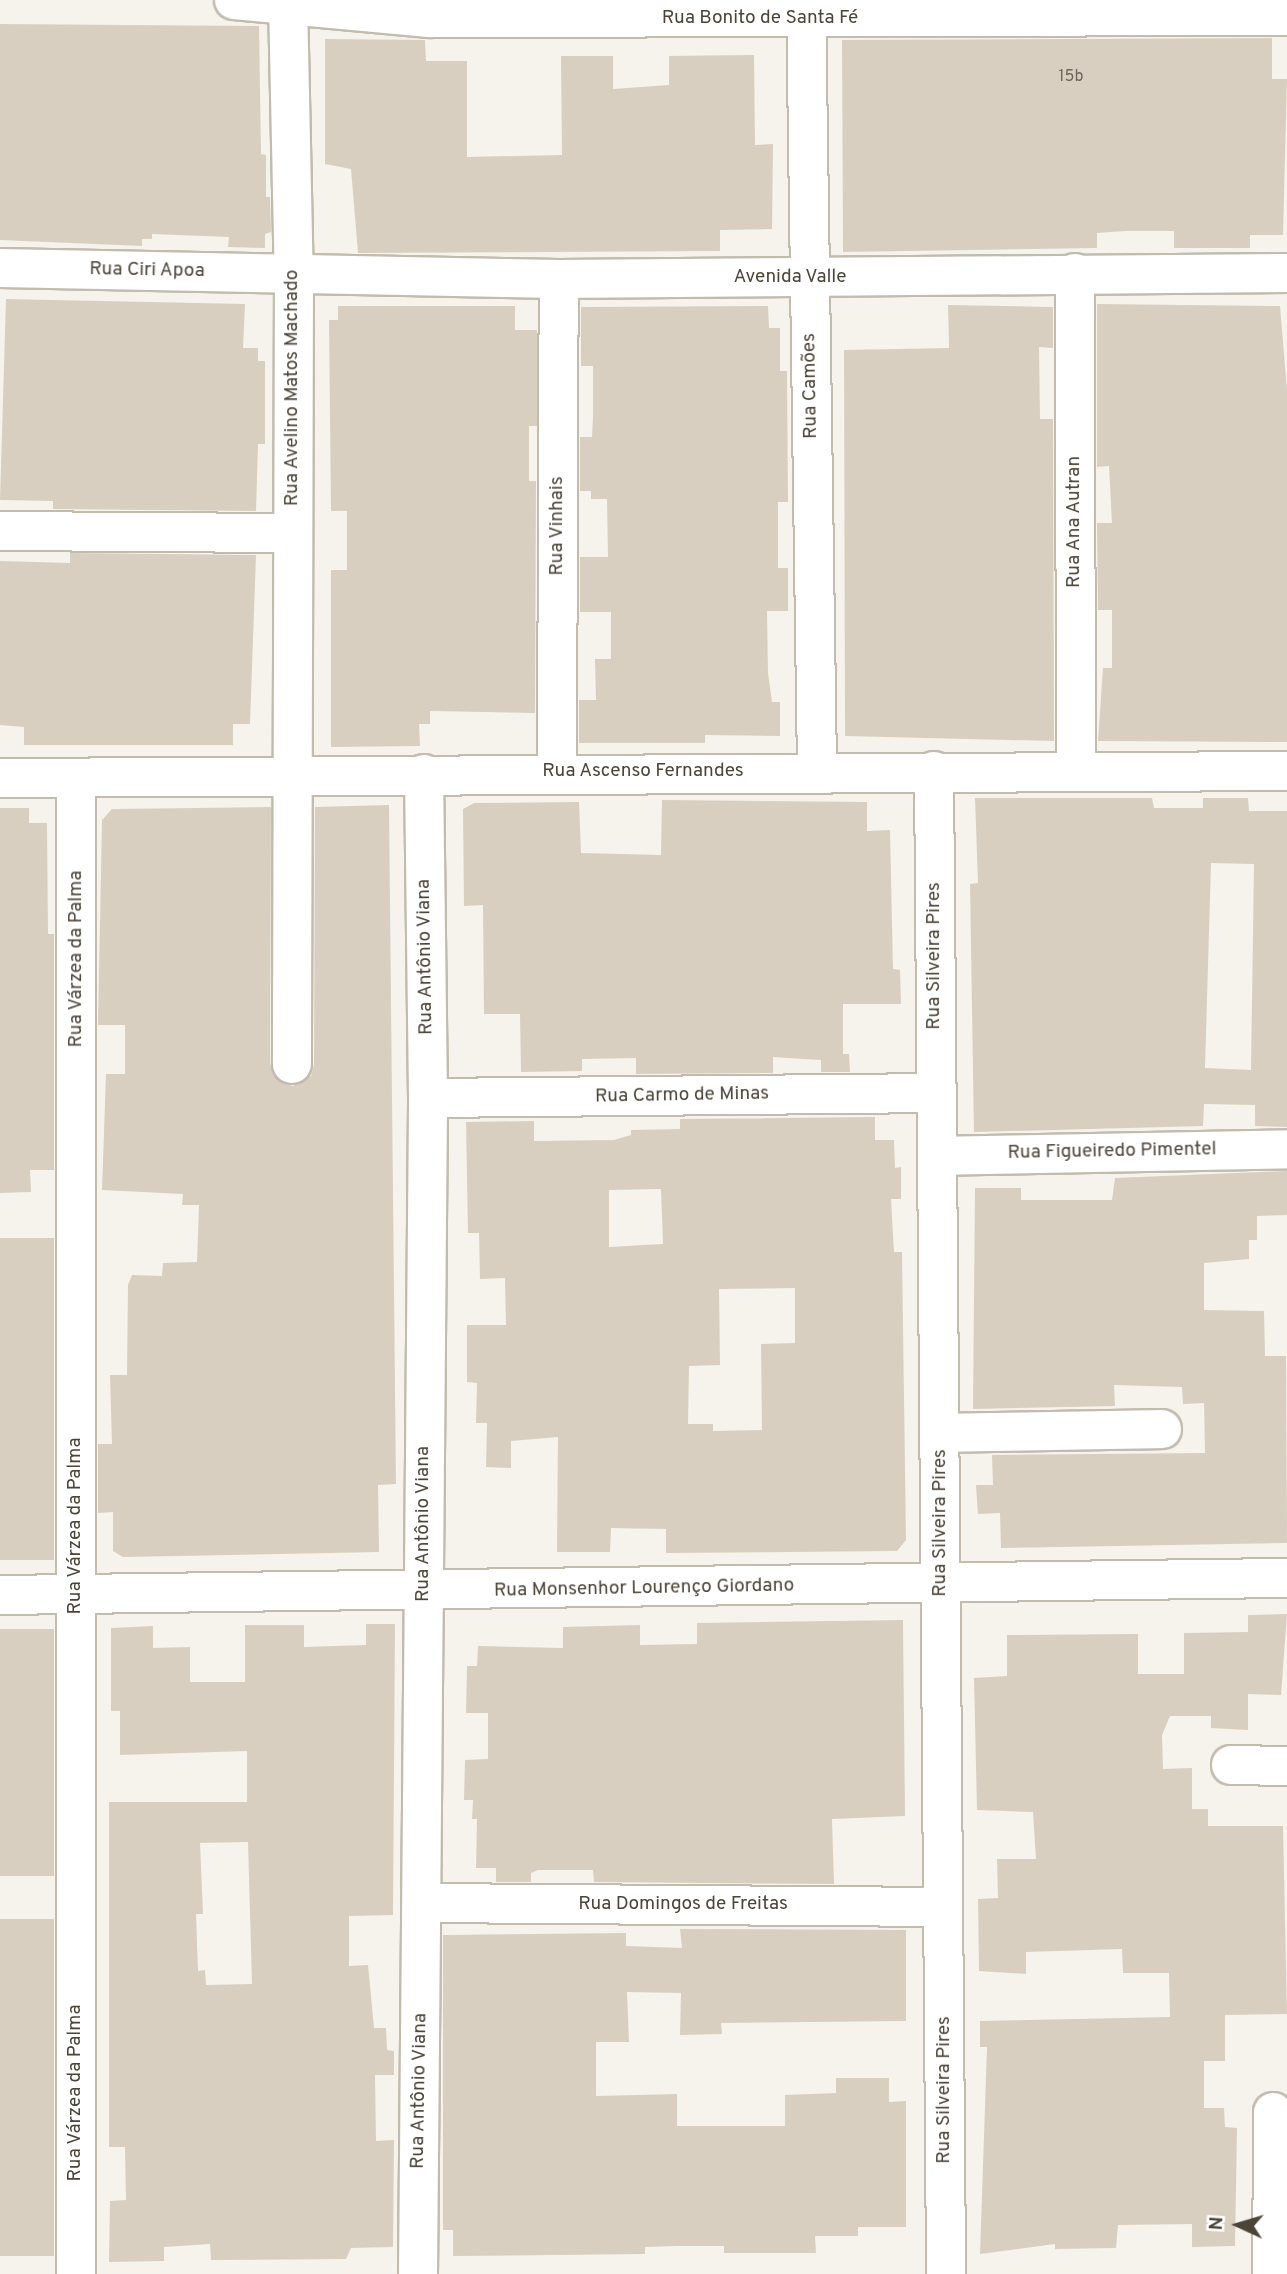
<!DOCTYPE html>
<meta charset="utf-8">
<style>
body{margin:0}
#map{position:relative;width:1287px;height:2274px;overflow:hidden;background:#f6f3ec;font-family:Overpass,sans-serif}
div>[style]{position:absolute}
.building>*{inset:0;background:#d8cfc1;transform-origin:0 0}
.roads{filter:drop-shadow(2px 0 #c2bbae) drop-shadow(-2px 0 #c2bbae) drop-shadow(0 2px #c2bbae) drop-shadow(0 -2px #c2bbae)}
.minor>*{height:38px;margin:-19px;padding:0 19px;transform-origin:19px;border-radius:19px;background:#fff}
span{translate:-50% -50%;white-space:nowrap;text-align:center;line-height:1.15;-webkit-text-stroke:5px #fff;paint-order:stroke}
.number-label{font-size:16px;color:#6e675b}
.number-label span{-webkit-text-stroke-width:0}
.street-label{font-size:19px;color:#4b4439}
.north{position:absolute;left:1203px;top:2190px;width:70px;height:70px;-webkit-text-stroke:5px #fff;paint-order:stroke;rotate:274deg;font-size:19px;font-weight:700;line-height:28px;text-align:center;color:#4b4439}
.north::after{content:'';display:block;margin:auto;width:24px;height:32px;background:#4b4439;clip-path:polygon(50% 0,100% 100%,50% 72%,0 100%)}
</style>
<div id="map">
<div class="building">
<div style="clip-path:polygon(0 24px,259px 26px,261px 154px,266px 155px,266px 197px,270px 197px,271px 232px,265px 234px,265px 248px,228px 247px,229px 237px,152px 234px,152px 239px,142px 239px,142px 246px,0 240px)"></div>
<div style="clip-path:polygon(1272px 38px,1272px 79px,1287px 79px,1283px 235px,1250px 235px,1250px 248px,1174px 248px,1174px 231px,1126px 231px,1097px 233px,1097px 248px,843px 252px,842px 40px)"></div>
<div style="clip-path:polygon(325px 39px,425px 40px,426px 61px,467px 61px,467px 157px,562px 155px,561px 56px,613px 56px,613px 89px,669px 85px,669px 56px,754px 55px,755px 145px,773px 144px,772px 229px,720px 230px,720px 251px,358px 253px,351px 169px,325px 164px)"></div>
<div style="clip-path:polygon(6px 299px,245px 304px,243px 348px,258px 348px,258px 361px,265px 361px,265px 444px,258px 444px,256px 511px,53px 509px,53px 501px,0 500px)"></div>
<div style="clip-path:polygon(1097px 304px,1280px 306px,1287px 391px,1287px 742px,1098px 741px,1103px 668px,1112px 668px,1112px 610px,1098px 610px,1097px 523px,1112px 523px,1109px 466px,1097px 467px)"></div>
<div style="clip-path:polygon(948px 305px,1053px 307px,1053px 348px,1039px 347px,1040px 419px,1053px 419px,1054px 741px,845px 736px,844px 350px,949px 348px)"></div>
<div style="clip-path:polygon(338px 306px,515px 306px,515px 330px,537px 330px,537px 426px,529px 426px,529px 481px,536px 481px,535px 713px,430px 711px,430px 724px,419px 724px,420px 746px,331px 747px,331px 570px,347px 570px,347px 511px,331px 511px,329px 320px,338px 320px)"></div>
<div style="clip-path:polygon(768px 306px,769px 328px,780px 328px,780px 371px,787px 371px,788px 502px,778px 502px,778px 568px,788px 568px,788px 611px,767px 611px,768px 673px,772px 702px,780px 702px,780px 736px,705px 735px,705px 743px,579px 743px,579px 700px,596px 700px,595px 659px,611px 659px,611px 612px,580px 612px,580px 557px,608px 557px,607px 499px,591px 499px,591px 491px,580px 491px,580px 437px,592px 437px,593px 416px,593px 366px,581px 366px,581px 307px)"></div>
<div style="clip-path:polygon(70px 553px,256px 555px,250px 724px,233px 724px,233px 745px,24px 745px,24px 727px,0 725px,0 561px,70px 563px)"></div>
<div style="clip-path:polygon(evenodd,975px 798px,1152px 798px,1154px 808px,1203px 808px,1203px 798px,1248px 798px,1249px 811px,1287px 811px,1287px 1127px,1255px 1126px,1255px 1105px,1204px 1104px,1203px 1126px,974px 1132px,970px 884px,978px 883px,975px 798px,1211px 863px,1254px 864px,1251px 1070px,1205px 1068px,1211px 863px)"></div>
<div style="clip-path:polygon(662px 800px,867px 802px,867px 831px,890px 830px,893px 969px,900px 970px,901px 1004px,843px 1004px,843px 1054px,849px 1054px,850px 1072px,821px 1072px,821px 1060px,773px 1057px,773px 1073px,636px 1074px,636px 1058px,582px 1059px,582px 1071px,521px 1072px,520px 1014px,484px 1014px,483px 905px,464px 906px,463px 809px,474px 803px,579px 802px,581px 853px,661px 855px)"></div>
<div style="clip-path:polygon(389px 805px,396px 1484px,378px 1485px,379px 1552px,123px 1557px,113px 1551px,113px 1512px,98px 1513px,98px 1444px,112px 1444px,110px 1375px,127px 1375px,128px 1285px,132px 1275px,162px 1276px,163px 1263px,197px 1262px,199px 1205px,182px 1205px,183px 1194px,102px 1190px,106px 1074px,125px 1074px,125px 1025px,98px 1025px,102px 820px,112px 809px,271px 807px,270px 1064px,280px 1082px,293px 1086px,311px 1076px,314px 1064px,315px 807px)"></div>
<div style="clip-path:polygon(0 808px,29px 808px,29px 823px,47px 823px,48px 934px,54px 934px,54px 1170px,30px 1170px,31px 1192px,0 1193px)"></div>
<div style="clip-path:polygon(evenodd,875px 1117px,875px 1140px,894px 1140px,895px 1168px,901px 1167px,901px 1199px,891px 1199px,894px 1252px,902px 1252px,906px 1540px,897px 1551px,666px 1553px,666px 1529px,611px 1528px,610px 1552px,557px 1552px,558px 1437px,511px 1441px,511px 1468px,486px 1467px,487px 1423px,476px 1423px,477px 1383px,467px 1382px,467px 1325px,506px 1325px,505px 1278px,480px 1279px,479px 1233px,468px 1233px,466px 1122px,534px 1121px,534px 1141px,614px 1140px,631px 1135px,631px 1130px,680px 1129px,680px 1119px,875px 1117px,661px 1189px,663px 1244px,609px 1247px,609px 1190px,661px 1189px,875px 1117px,795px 1288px,795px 1343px,761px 1344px,762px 1430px,713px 1431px,713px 1424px,688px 1424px,689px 1366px,720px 1365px,719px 1289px,795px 1288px)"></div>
<div style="clip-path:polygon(1287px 1171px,1287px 1215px,1257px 1216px,1257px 1240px,1249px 1240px,1249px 1259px,1204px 1263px,1204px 1310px,1264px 1311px,1265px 1356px,1286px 1356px,1287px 1543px,1001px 1548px,1000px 1513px,978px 1514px,976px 1485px,993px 1485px,992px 1455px,1205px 1453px,1204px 1403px,1183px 1404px,1182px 1387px,1114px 1385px,1115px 1406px,973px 1409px,975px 1188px,1021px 1188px,1021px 1200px,1112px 1200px,1115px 1178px)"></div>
<div style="left:54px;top:1238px;width:322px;height:54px;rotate:90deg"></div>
<div style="clip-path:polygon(1287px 1614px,1281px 1695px,1248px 1694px,1248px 1730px,1211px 1728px,1211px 1716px,1170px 1716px,1162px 1735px,1163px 1769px,1192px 1768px,1192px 1809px,1208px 1809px,1208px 1826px,1283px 1826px,1287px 2014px,1225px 2015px,1225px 2061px,1204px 2061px,1204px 2108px,1224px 2108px,1225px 2127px,1237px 2128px,1235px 2246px,1192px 2247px,1192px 2224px,1118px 2225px,1116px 2248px,1055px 2249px,1055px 2244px,980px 2254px,987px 2047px,980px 2047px,980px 2021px,1170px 2017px,1169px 1973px,1123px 1973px,1122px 1949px,1026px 1952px,1026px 1974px,979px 1971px,978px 1899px,998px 1898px,997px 1859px,1036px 1859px,1033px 1812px,977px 1810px,974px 1678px,1007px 1676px,1007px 1635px,1138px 1634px,1138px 1674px,1184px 1674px,1184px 1633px,1248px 1632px,1248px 1615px)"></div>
<div style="clip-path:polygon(903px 1620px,905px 1816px,832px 1819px,834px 1884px,594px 1882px,593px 1870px,538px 1870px,531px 1873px,531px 1882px,496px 1882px,496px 1868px,476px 1868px,477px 1819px,472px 1819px,473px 1800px,464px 1800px,465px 1760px,488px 1759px,488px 1713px,466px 1713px,467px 1666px,477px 1666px,478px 1646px,563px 1648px,563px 1627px,640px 1625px,640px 1645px,697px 1644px,697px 1623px)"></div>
<div style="clip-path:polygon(evenodd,366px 1624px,395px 1624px,393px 1915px,349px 1916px,349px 1966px,368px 1965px,374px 2028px,386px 2028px,387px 2050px,394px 2051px,394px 2075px,375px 2075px,376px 2141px,394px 2140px,393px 2247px,351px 2248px,346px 2259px,211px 2260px,210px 2244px,164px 2247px,164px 2261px,109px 2262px,110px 2201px,126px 2200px,125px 2147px,109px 2147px,109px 1802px,247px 1802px,247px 1751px,120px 1755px,120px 1711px,111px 1711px,111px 1628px,153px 1626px,153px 1648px,190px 1647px,190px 1682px,245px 1682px,245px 1625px,304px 1625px,304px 1647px,366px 1645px,366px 1624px,248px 1842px,252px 1984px,206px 1985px,205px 1970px,198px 1971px,196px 1914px,203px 1914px,200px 1843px,248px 1842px)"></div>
<div style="left:0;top:1629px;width:54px;height:247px"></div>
<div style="left:0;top:1919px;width:54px;height:337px"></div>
<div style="clip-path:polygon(680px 1929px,906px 1930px,906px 2021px,721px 2023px,722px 2034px,680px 2035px,681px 1993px,627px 1992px,629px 2042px,596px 2042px,596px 2096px,677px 2094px,677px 2126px,785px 2126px,785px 2095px,836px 2093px,836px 2078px,889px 2078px,889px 2102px,906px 2101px,906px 2227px,858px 2227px,858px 2236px,815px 2236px,816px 2253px,724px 2253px,724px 2246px,677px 2246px,645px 2247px,645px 2254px,453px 2256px,453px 2230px,443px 2230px,443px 1935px,626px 1933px,626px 1946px,682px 1948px)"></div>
</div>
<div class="roads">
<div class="minor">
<div style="left:234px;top:0;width:196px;rotate:5.3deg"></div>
<div style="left:429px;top:18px;width:858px;rotate:-0.13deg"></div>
<div style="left:288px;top:0;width:275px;rotate:88.8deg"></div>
<div style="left:294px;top:275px;width:789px;rotate:90.15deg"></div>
<div style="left:806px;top:0;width:772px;rotate:89.18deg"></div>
<div style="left:0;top:268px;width:559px;rotate:1.13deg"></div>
<div style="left:559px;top:279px;width:728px;rotate:-0.47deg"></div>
<div style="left:1075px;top:273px;width:498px;rotate:89.9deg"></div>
<div style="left:0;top:531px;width:293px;rotate:0.4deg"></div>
<div style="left:934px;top:771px;width:1503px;rotate:89.54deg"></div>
<div style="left:557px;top:773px;width:494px;rotate:-89.8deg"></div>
<div style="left:0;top:778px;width:1287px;rotate:-0.31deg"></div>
<div style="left:428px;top:1098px;width:508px;rotate:-0.56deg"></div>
<div style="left:938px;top:1156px;width:349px;rotate:-1.1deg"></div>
<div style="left:941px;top:1433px;width:221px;rotate:-1deg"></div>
<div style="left:0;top:1595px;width:1287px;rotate:-0.76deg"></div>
<div style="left:1231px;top:1765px;width:56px;rotate:1deg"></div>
<div style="left:423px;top:1903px;width:520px;rotate:0.44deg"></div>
<div style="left:76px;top:2274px;width:1496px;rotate:-90deg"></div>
<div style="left:418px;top:2274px;width:1176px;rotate:-89.51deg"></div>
<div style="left:428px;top:1098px;width:324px;rotate:-90.7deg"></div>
<div style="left:1272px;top:2274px;width:162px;rotate:-89.6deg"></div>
</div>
</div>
<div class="number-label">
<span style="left:1071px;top:77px">15b</span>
</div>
<div class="street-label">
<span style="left:760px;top:19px">Rua Bonito de Santa Fé</span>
<span style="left:147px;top:271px;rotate:1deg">Rua Ciri Apoa</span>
<span style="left:790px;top:278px">Avenida Valle</span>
<span style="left:811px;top:386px;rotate:-91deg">Rua Camões</span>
<span style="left:293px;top:388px;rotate:-90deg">Rua Avelino Matos Machado</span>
<span style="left:1075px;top:522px;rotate:-90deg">Rua Ana Autran</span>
<span style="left:558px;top:526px;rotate:-90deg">Rua Vinhais</span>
<span style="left:643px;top:772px">Rua Ascenso Fernandes</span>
<span style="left:935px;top:956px;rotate:-90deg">Rua Silveira Pires</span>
<span style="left:426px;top:957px;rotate:-91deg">Rua Antônio Viana</span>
<span style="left:77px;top:959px;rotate:-90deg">Rua Várzea da Palma</span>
<span style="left:682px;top:1096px;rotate:-1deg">Rua Carmo de Minas</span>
<span style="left:1112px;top:1152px;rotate:-1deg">Rua Figueiredo Pimentel</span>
<span style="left:941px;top:1523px;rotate:-90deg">Rua Silveira Pires</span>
<span style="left:424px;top:1524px;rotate:-90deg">Rua Antônio Viana</span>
<span style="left:76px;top:1526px;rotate:-90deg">Rua Várzea da Palma</span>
<span style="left:644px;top:1589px;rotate:-1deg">Rua Monsenhor Lourenço Giordano</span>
<span style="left:683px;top:1905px">Rua Domingos de Freitas</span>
<span style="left:945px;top:2090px;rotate:-90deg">Rua Silveira Pires</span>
<span style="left:420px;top:2091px;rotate:-89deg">Rua Antônio Viana</span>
<span style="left:76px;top:2093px;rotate:-90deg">Rua Várzea da Palma</span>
</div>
<div class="north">N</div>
</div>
